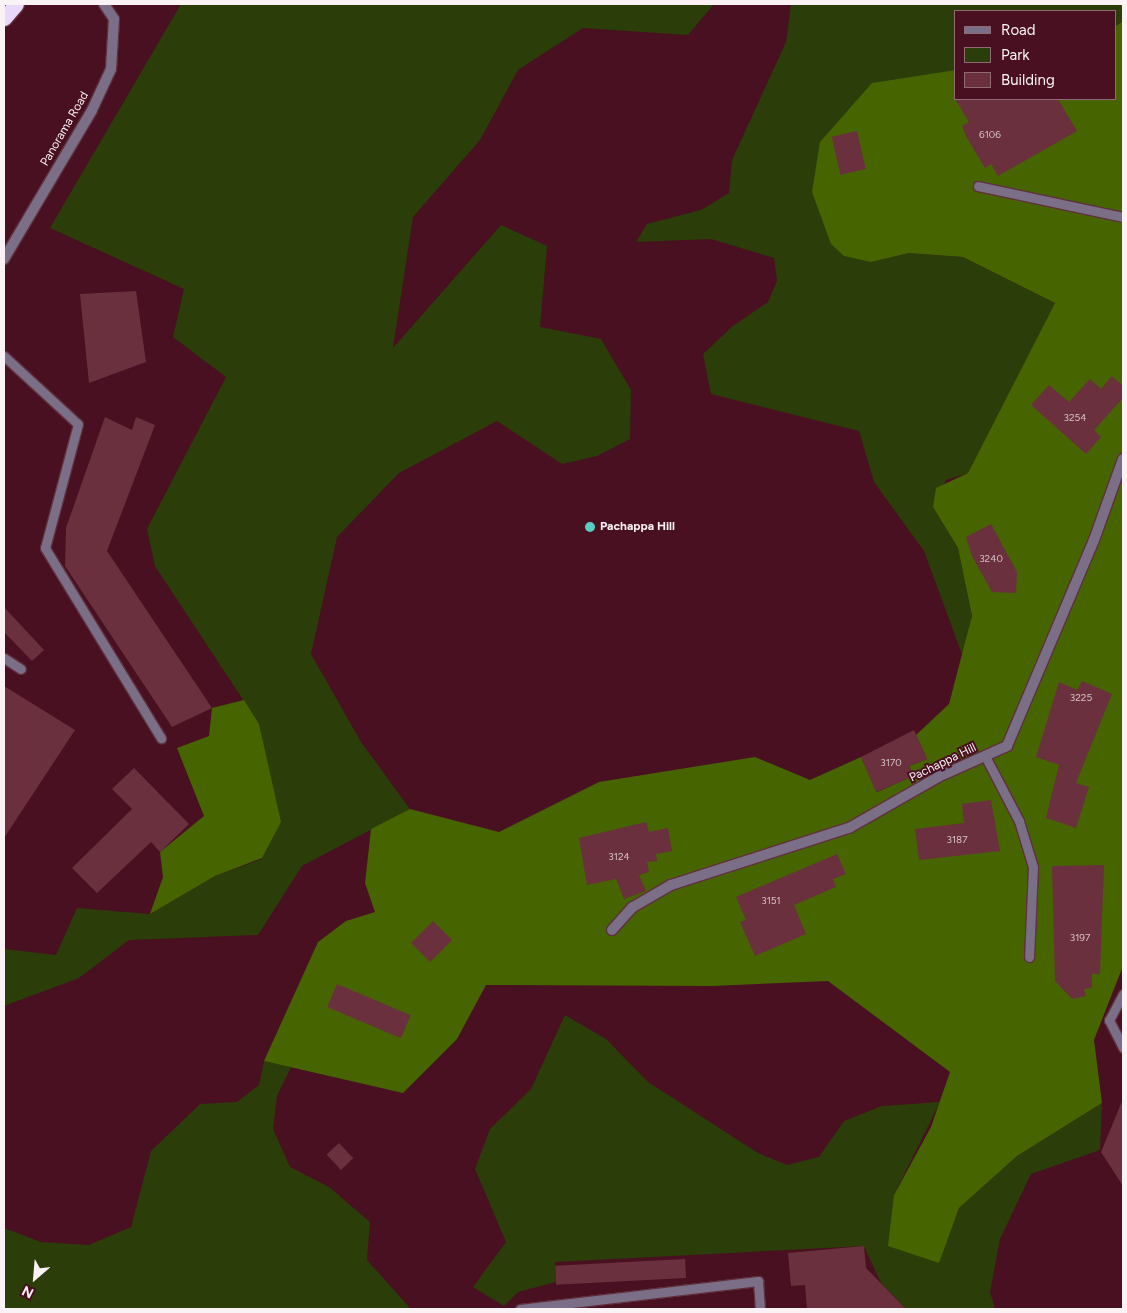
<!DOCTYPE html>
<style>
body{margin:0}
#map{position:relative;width:1127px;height:1313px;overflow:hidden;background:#481020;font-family:Figtree,sans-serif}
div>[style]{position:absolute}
.green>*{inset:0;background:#2b3d08}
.forest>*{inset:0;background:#466400}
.building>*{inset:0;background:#6a303d;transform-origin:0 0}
.roads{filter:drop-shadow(1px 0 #61303e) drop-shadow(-1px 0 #61303e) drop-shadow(0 1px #61303e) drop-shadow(0 -1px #61303e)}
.service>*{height:9px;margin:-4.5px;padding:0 4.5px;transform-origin:4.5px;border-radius:4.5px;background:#7a6f86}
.minor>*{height:10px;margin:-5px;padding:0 5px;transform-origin:5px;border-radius:5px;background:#7a6f86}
.tertiary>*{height:10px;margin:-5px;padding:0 5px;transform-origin:5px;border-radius:5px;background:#7a6f86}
.motorway>*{height:15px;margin:-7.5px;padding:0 7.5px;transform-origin:7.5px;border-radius:7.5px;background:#e9d8fc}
.dots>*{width:14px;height:14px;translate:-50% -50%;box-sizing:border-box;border:2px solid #481020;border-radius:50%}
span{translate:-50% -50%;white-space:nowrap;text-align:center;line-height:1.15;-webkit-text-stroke:4px #481020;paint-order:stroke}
.number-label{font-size:10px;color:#d6c2c6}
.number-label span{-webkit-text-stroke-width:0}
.street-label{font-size:12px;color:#faf2f4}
.poi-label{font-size:12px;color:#faf2f4;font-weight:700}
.left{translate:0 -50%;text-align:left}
.frame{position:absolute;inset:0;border:5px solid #faf2f4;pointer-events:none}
.legend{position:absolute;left:954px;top:10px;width:162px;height:90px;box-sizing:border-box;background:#481020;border:1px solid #8f6a75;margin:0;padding:6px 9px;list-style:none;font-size:15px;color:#faf2f4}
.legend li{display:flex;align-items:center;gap:10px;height:25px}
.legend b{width:25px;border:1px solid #8f6a75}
.north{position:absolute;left:10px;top:1253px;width:50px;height:50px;-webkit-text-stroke:4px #481020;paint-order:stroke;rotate:207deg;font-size:14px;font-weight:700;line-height:20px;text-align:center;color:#faf2f4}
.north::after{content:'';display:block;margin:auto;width:18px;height:22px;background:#faf2f4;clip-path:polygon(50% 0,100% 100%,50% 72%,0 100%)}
</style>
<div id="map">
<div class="green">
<div style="clip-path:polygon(181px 4px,714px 4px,688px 35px,583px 28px,518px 70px,480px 140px,413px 217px,393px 348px,501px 225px,547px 246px,540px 327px,601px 339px,631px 390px,630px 439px,597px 456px,562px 464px,497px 421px,399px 473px,337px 537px,311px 654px,361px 742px,410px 809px,302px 866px,258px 935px,129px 940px,79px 978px,4px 1006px,4px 949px,56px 955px,77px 908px,150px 914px,215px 876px,262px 859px,259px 724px,155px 566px,147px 529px,226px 377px,173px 337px,184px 289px,50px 228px)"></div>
<div style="clip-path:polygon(791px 4px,1123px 4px,1123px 21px,1116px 26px,1116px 11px,956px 11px,956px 70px,871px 262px,909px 253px,963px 257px,1055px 303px,968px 473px,946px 480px,933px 507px,958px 548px,972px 616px,963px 657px,924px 551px,874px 482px,859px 431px,711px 394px,703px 354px,733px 326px,768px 302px,777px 281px,774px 258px,711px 239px,636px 242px,647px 224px,701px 210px,729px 193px,732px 160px,786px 42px)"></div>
<div style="clip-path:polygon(565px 1015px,606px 1039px,648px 1082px,758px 1153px,787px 1165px,819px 1157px,844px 1121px,882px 1106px,940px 1102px,894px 1195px,938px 1263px,959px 1208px,1017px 1156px,1102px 1103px,1100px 1150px,1031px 1174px,1000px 1239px,990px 1292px,995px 1309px,906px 1309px,881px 1283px,864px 1246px,555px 1262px,556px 1282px,518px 1292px,504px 1306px,473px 1287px,506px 1242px,475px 1169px,490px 1129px,531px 1089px)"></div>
<div style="clip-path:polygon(264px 1061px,291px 1067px,277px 1096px,273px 1129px,290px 1167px,329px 1187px,370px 1222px,367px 1260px,411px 1309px,4px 1309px,4px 1228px,41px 1242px,89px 1245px,131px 1227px,151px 1151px,200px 1104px,237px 1102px,259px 1085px)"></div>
</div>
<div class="forest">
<div style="clip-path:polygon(1123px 21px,1123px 966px,1094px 1040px,1102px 1103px,1017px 1156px,959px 1208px,939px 1263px,888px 1246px,894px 1195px,931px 1127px,950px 1072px,828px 981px,712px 986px,486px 985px,457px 1039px,403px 1093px,264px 1061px,318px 942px,346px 921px,375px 912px,365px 883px,371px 829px,410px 809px,499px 832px,599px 782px,755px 757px,810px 780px,861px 757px,877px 792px,913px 776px,909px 766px,927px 759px,916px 735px,949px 704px,972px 616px,958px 548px,933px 507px,936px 488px,968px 473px,1055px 303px,963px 257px,909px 253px,871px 262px,844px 256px,831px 244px,812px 192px,820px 142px,872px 83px,956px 70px,956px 99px,1116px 99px,1116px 26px)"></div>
<div style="clip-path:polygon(244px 700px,259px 724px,281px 822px,262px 858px,215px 876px,150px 914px,163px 877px,160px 852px,204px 816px,177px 748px,209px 736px,212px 708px)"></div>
</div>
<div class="building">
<div style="clip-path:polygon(955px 99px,1058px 99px,1077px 131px,998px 176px,991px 164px,985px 168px,967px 138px,962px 126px,969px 122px)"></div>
<div style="left:857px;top:131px;width:39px;height:26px;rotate:77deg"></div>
<div style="clip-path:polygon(136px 291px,146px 362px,89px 383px,80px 294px)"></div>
<div style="clip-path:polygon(1112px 376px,1123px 386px,1123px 398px,1094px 430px,1101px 437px,1086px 454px,1031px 405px,1049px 385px,1069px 402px,1090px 379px,1101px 389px)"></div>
<div style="clip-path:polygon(105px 417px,132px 430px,136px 417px,155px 425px,107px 551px,212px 708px,172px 727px,65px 566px,66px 528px)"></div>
<div style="clip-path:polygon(991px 524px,1017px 572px,1016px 593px,992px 592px,972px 556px,966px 537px)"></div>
<div style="clip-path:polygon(4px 607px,44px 650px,32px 661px,4px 632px)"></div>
<div style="clip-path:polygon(1082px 681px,1112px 694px,1076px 783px,1089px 787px,1076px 828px,1046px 818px,1059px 765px,1036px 757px,1059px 682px,1077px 690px)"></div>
<div style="clip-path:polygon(4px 686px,75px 730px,4px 838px)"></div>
<div style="clip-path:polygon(914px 730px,927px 759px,909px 766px,914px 776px,876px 792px,861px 757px)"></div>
<div style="clip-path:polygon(134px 768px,189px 824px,160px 852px,151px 842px,97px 893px,72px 868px,132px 809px,112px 789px)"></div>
<div style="clip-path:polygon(991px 800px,1000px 851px,919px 860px,915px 829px,964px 823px,962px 804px)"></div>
<div style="clip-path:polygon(646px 822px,649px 832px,668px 828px,672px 851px,656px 854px,657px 861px,647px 862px,649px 872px,639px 875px,646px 891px,624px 899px,616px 879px,587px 885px,579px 838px)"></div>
<div style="clip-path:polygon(837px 854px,846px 874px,833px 879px,836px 887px,794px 905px,806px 934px,755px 956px,740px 922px,746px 920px,736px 897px)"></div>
<div style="clip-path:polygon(1104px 865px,1100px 974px,1092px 974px,1092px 988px,1084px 989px,1086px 996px,1072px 999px,1055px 981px,1052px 866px)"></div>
<div style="left:433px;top:921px;width:27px;height:31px;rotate:45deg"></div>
<div style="left:337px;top:984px;width:80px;height:25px;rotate:23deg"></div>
<div style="clip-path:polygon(1123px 1099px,1123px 1186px,1101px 1152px)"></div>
<div style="left:339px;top:1143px;width:21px;height:17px;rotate:47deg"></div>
<div style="clip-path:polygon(864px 1246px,866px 1268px,906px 1309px,807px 1309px,805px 1285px,791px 1286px,788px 1253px)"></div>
<div style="left:685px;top:1259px;width:19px;height:130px;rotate:87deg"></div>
</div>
<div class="roads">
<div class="service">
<div style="left:978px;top:186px;width:148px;rotate:12.1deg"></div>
<div style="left:4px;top:356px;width:100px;rotate:42.6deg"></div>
<div style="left:78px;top:424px;width:128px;rotate:104.9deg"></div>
<div style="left:45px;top:548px;width:223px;rotate:58.6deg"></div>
<div style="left:4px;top:658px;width:20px;rotate:33deg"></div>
<div style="left:985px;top:756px;width:73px;rotate:62.4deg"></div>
<div style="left:1019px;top:821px;width:48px;rotate:73.1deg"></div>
<div style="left:1033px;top:867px;width:90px;rotate:92.5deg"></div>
<div style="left:1123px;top:994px;width:30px;rotate:118deg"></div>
<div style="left:1109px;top:1020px;width:31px;rotate:63deg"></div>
<div style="left:520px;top:1309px;width:240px;rotate:-6.7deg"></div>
<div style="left:758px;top:1281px;width:28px;rotate:86deg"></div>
</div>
<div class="minor">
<div style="left:612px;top:930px;width:31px;rotate:-48deg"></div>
<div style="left:633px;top:907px;width:44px;rotate:-30.1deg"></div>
<div style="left:671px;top:885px;width:187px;rotate:-17.8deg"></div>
<div style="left:849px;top:828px;width:103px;rotate:-29.8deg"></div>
<div style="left:938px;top:777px;width:76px;rotate:-24.2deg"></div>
<div style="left:1007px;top:746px;width:224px;rotate:-67.1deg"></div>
<div style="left:1094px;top:540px;width:86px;rotate:-70.3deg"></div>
</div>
<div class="tertiary">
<div style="left:4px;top:259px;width:173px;rotate:-59.4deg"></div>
<div style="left:92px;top:110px;width:45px;rotate:-65.1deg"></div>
<div style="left:111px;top:69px;width:50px;rotate:-86.6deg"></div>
<div style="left:114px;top:19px;width:18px;rotate:-124deg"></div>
</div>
<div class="motorway">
<div style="left:4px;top:18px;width:18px;rotate:-49deg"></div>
</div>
</div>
<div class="dots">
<div style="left:590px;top:527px;background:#56cec3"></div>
</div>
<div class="number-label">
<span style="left:990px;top:135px">6106</span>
<span style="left:1075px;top:418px">3254</span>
<span style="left:991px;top:559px">3240</span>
<span style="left:1081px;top:698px">3225</span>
<span style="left:891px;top:763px">3170</span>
<span style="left:957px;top:840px">3187</span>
<span style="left:619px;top:857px">3124</span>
<span style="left:771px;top:901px">3151</span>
<span style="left:1080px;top:938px">3197</span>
</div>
<div class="street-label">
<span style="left:65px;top:129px;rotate:-60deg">Panorama Road</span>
<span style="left:943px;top:763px;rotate:-26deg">Pachappa Hill</span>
</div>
<div class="poi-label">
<span class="left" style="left:600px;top:527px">Pachappa Hill</span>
</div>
<div class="frame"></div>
<ul class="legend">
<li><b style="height:6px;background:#7a6f86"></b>Road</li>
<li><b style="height:14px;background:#2b3d08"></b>Park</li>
<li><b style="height:14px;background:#6a303d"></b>Building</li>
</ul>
<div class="north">N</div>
</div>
